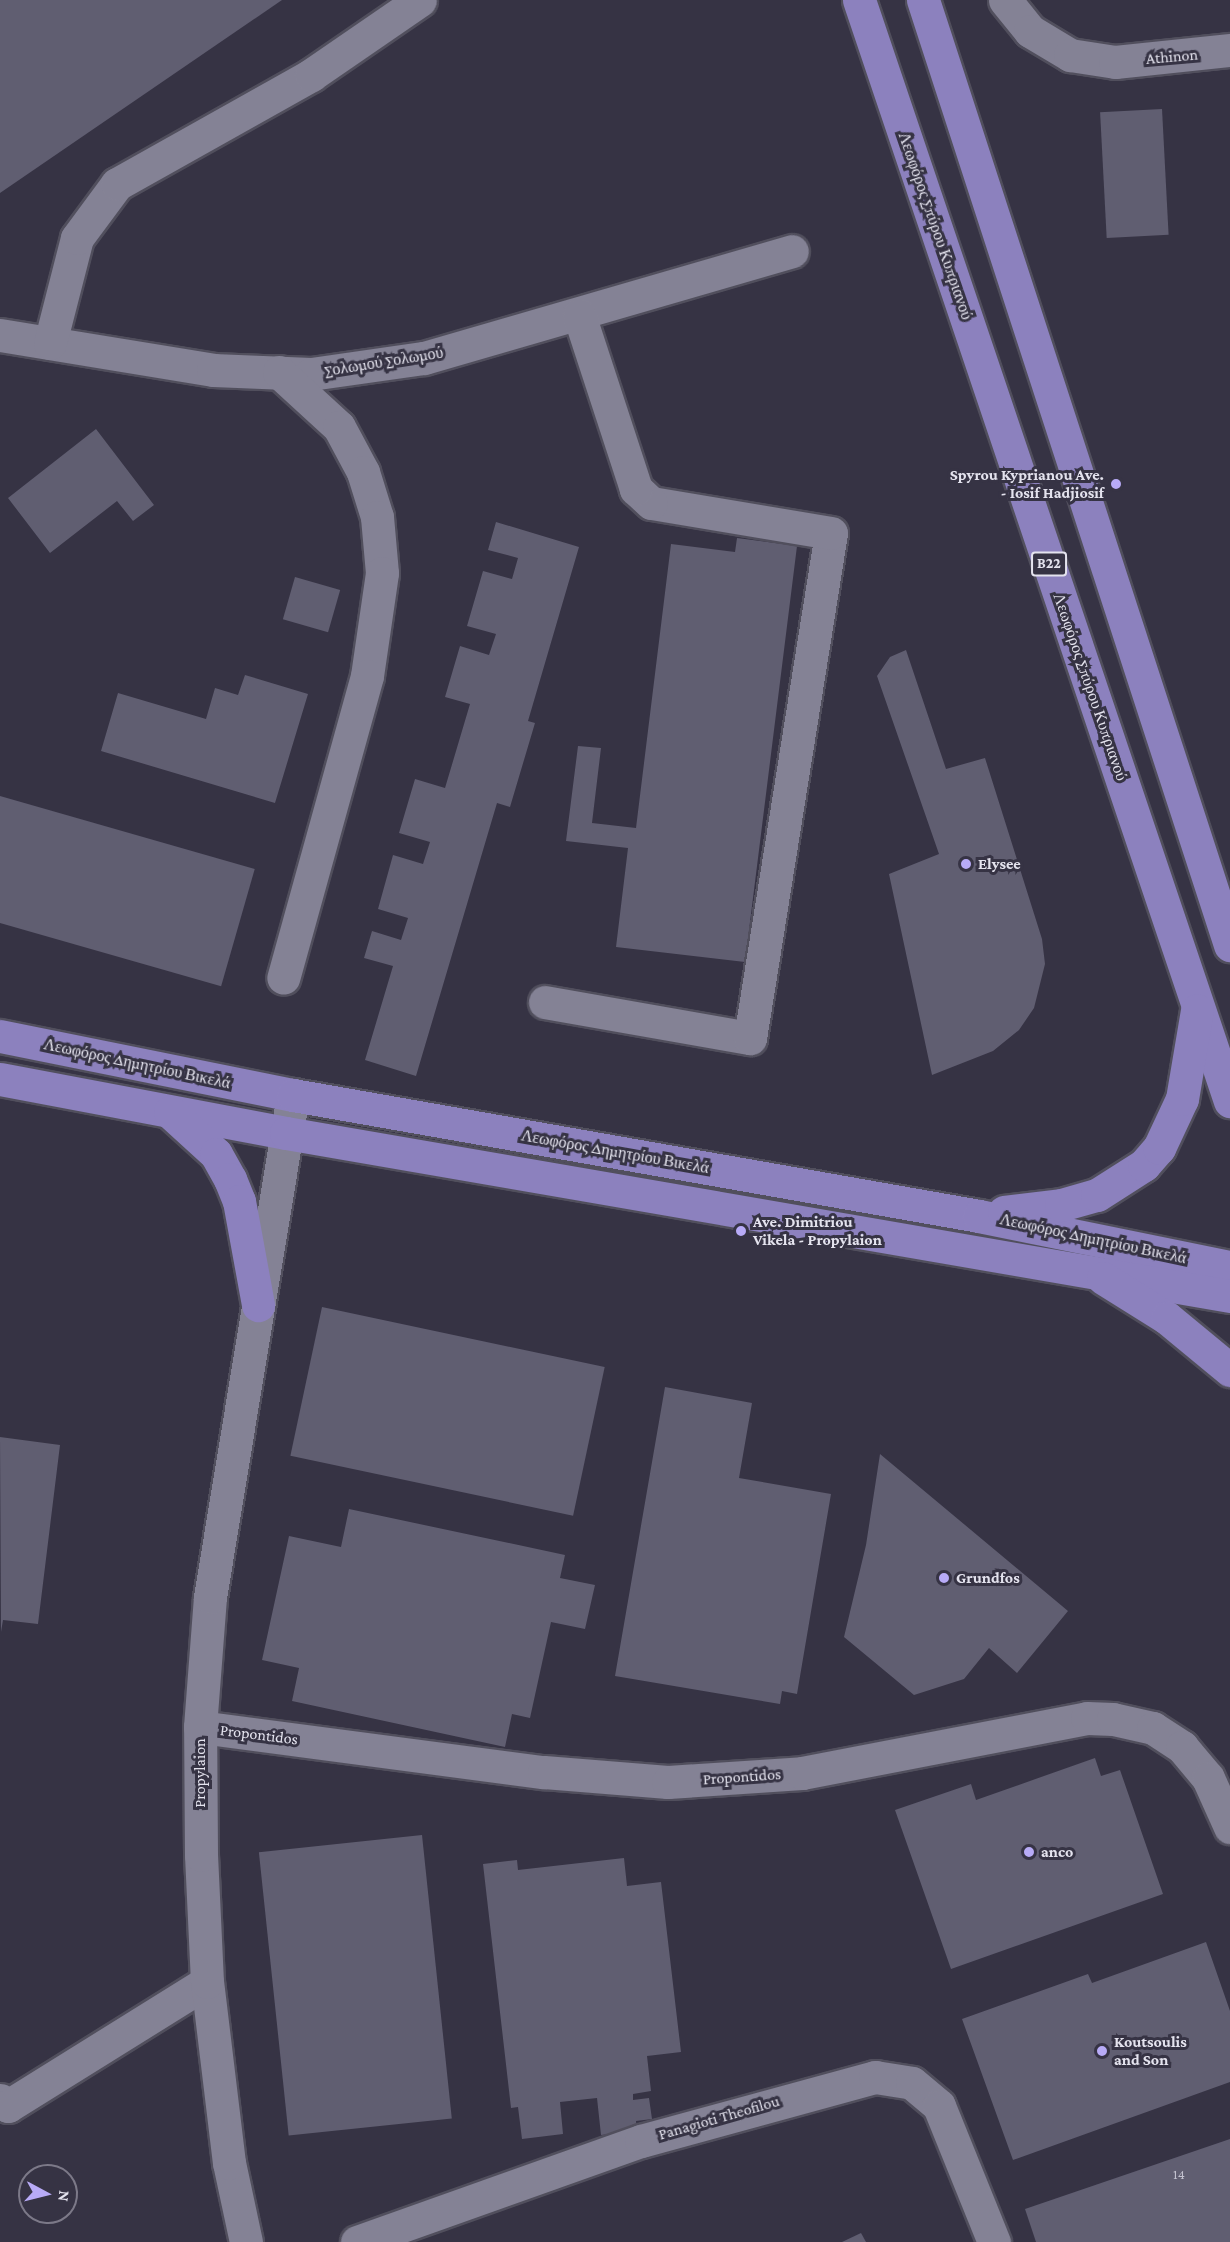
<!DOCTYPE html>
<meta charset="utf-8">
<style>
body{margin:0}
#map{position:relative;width:1230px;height:2242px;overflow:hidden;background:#363344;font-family:"Crimson Pro",serif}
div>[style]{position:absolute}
.building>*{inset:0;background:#605e71;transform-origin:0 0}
.roads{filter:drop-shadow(2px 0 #514f5d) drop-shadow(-2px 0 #514f5d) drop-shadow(0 2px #514f5d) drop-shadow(0 -2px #514f5d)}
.minor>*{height:33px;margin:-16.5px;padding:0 16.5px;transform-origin:16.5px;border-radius:16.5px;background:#848295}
.major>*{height:33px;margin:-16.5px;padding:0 16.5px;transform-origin:16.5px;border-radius:16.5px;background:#8c81be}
.dots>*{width:16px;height:16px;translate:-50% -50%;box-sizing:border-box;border:3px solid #363344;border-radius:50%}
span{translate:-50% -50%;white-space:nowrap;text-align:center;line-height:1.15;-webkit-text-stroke:6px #363344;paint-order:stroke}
.number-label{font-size:14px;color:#c3c2cf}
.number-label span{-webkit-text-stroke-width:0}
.shield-label span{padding:2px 4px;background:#363344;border:2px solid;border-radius:4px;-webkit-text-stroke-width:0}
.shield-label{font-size:15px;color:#e4e3ee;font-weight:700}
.street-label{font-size:16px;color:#e4e3ee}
.poi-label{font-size:16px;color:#e4e3ee;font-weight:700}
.right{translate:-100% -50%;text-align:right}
.left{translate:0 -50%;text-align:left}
.north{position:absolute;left:18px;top:2164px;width:60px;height:60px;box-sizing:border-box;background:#363344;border:2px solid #7c7988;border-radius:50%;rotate:97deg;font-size:16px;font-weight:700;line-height:24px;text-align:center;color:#e4e3ee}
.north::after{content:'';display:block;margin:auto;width:21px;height:27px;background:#b8abf7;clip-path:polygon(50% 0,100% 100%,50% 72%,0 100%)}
</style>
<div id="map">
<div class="building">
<div style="clip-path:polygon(0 0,282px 0,0 193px)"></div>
<div style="left:1162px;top:109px;width:126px;height:62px;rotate:87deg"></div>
<div style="clip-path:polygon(96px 429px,154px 505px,133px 521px,117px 501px,50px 553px,8px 498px)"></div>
<div style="clip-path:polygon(496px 522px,579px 547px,528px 721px,535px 723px,510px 807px,497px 803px,416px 1076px,365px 1060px,393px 966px,364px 958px,372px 931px,401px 940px,408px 918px,378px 909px,393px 855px,423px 864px,430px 842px,399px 833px,415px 779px,445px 788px,470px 704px,445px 697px,460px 646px,489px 655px,496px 634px,467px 626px,483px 571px,512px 579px,518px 558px,488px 550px)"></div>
<div style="clip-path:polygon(737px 538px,797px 546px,745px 962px,616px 947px,628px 848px,566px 841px,578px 746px,601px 748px,592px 823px,636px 828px,671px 544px,735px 552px)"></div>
<div style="left:295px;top:577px;width:47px;height:44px;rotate:16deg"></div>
<div style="clip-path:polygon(906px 650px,946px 769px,985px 758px,1042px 939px,1045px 964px,1034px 1008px,1019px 1030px,993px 1051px,932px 1075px,889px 874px,939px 854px,877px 676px,890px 657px)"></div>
<div style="clip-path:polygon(245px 675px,308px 694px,275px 803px,101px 751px,118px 693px,206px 719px,215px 688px,238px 695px)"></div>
<div style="left:0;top:796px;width:265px;height:122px;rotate:16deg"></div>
<div style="left:322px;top:1307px;width:289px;height:152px;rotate:12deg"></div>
<div style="clip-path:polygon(665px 1387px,752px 1403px,739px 1478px,831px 1494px,797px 1694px,782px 1691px,780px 1704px,615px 1676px)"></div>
<div style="clip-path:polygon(0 1437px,60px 1445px,38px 1624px,3px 1620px,1px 1632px)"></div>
<div style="clip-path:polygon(880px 1454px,1068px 1611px,1017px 1673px,989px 1648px,964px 1679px,914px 1695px,844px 1637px,866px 1545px)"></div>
<div style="clip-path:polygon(349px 1509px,565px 1555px,560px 1578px,595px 1585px,585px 1629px,551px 1622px,530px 1718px,512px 1714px,505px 1747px,292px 1701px,299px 1668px,262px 1660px,289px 1536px,341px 1547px)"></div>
<div style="clip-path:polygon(1095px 1758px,1101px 1776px,1120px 1770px,1163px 1894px,951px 1969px,895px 1810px,971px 1784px,976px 1800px)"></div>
<div style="left:422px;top:1835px;width:285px;height:164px;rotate:84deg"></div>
<div style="clip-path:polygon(624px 1858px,627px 1886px,661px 1882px,681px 2052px,647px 2056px,651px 2091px,633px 2094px,633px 2100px,649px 2098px,652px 2119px,636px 2121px,637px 2131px,601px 2135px,597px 2098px,560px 2102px,563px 2134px,522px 2139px,518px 2107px,511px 2108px,483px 1864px,517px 1860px,518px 1870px)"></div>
<div style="clip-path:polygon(1206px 1942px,1230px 2011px,1230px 2082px,1013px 2160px,962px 2019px,1088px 1974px,1092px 1983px)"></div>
<div style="clip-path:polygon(1230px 2139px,1230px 2242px,1036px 2242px,1025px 2209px)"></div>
<div style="clip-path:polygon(861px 2233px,866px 2242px,842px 2242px)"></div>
</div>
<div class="roads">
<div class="minor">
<div style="left:1005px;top:0;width:40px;rotate:51deg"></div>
<div style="left:1030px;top:31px;width:47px;rotate:31deg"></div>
<div style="left:1070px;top:55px;width:46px;rotate:8.8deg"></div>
<div style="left:1115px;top:62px;width:116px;rotate:-6deg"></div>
<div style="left:0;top:335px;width:216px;rotate:9.3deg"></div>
<div style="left:213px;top:370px;width:98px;rotate:2.3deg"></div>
<div style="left:311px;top:374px;width:114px;rotate:-8.1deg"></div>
<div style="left:424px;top:358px;width:383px;rotate:-16.2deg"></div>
<div style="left:50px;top:343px;width:108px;rotate:-75.6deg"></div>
<div style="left:77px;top:238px;width:67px;rotate:-53.5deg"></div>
<div style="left:117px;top:184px;width:223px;rotate:-29.3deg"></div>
<div style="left:311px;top:75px;width:132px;rotate:-34.5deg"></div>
<div style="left:279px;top:372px;width:81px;rotate:42.5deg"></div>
<div style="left:339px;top:427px;width:51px;rotate:61.9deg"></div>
<div style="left:363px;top:472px;width:47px;rotate:72.7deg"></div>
<div style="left:377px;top:517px;width:56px;rotate:84.9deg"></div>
<div style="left:382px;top:573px;width:104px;rotate:98.3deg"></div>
<div style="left:367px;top:676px;width:313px;rotate:105.5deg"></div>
<div style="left:545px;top:1002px;width:208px;rotate:10deg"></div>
<div style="left:750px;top:1038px;width:511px;rotate:-80.89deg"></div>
<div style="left:831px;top:533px;width:182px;rotate:-170.5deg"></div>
<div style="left:651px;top:503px;width:21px;rotate:-137deg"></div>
<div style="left:636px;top:489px;width:183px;rotate:-108.1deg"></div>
<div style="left:200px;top:1727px;width:347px;rotate:7.5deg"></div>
<div style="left:544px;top:1772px;width:124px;rotate:4.6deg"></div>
<div style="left:668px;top:1782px;width:134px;rotate:-3.8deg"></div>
<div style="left:802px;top:1773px;width:290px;rotate:-10.9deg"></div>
<div style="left:1087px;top:1718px;width:26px;rotate:2deg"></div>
<div style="left:1113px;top:1719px;width:41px;rotate:12.7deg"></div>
<div style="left:1153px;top:1728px;width:35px;rotate:33deg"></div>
<div style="left:1182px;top:1747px;width:40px;rotate:50deg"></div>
<div style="left:1208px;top:1778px;width:54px;rotate:65.8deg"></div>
<div style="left:0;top:2100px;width:10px;rotate:37deg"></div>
<div style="left:8px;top:2106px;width:234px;rotate:-31.9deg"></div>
<div style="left:246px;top:2242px;width:81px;rotate:-102.1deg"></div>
<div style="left:229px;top:2163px;width:182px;rotate:-96.9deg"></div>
<div style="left:207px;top:1982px;width:127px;rotate:-92.7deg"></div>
<div style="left:201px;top:1855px;width:128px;rotate:-90.4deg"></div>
<div style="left:200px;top:1727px;width:130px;rotate:-85.6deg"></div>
<div style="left:210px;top:1597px;width:509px;rotate:-80.61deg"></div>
<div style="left:357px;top:2242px;width:301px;rotate:-19.6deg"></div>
<div style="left:641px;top:2141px;width:243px;rotate:-15.3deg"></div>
<div style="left:875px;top:2077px;width:37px;rotate:9deg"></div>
<div style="left:912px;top:2083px;width:35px;rotate:40deg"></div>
<div style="left:939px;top:2106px;width:147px;rotate:68deg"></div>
</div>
<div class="major">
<div style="left:859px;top:0;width:1162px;rotate:71.38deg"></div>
<div style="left:923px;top:0;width:994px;rotate:72deg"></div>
<div style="left:0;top:1036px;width:299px;rotate:11.4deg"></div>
<div style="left:293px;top:1095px;width:697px;rotate:10deg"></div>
<div style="left:979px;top:1216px;width:256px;rotate:11.5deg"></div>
<div style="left:0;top:1079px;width:291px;rotate:10.7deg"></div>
<div style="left:286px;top:1133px;width:958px;rotate:9.8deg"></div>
<div style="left:170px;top:1112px;width:62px;rotate:42.4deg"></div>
<div style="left:216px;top:1154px;width:29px;rotate:61deg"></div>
<div style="left:230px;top:1179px;width:24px;rotate:68deg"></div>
<div style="left:239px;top:1201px;width:106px;rotate:79.6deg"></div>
<div style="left:1004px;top:1212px;width:57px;rotate:-7deg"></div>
<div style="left:1061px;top:1205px;width:37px;rotate:-16deg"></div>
<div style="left:1097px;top:1195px;width:56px;rotate:-32.6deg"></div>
<div style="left:1144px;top:1165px;width:23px;rotate:-49deg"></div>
<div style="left:1159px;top:1148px;width:54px;rotate:-64.9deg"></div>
<div style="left:1182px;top:1099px;width:90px;rotate:-80.4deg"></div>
<div style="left:1103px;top:1278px;width:75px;rotate:32deg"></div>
<div style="left:1167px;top:1318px;width:82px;rotate:39.5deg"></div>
</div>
</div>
<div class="dots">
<div style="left:1116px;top:484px;background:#b8abf7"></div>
<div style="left:966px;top:864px;background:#b8abf7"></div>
<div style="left:741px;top:1231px;background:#b8abf7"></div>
<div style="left:944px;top:1578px;background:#b8abf7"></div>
<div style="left:1029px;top:1852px;background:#b8abf7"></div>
<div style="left:1102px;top:2051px;background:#b8abf7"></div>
</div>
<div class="number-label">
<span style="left:1179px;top:2174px">14</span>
</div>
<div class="shield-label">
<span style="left:1049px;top:564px">B22</span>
</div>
<div class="street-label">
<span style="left:1172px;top:57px;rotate:-5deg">Athinon</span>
<span style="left:935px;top:226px;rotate:71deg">Λεωφόρος Σπύρου Κυπριανού</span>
<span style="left:384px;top:362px;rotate:-9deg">Σολωμού Σολωμού</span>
<span style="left:1090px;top:687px;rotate:71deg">Λεωφόρος Σπύρου Κυπριανού</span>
<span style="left:137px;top:1064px;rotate:12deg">Λεωφόρος Δημητρίου Βικελά</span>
<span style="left:615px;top:1152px;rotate:10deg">Λεωφόρος Δημητρίου Βικελά</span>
<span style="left:1093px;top:1239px;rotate:12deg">Λεωφόρος Δημητρίου Βικελά</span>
<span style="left:259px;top:1735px;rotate:7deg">Propontidos</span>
<span style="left:200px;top:1773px;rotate:-90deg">Propylaion</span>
<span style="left:742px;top:1777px;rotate:-4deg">Propontidos</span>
<span style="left:719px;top:2118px;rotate:-16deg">Panagioti Theofilou</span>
</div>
<div class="poi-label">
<span class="right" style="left:1104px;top:484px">Spyrou Kyprianou Ave.<br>- Iosif Hadjiosif</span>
<span class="left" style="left:978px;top:864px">Elysee</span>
<span class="left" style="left:753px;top:1231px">Ave. Dimitriou<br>Vikela - Propylaion</span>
<span class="left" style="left:956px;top:1578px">Grundfos</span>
<span class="left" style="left:1041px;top:1852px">anco</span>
<span class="left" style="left:1114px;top:2051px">Koutsoulis<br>and Son</span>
</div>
<div class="north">N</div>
</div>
